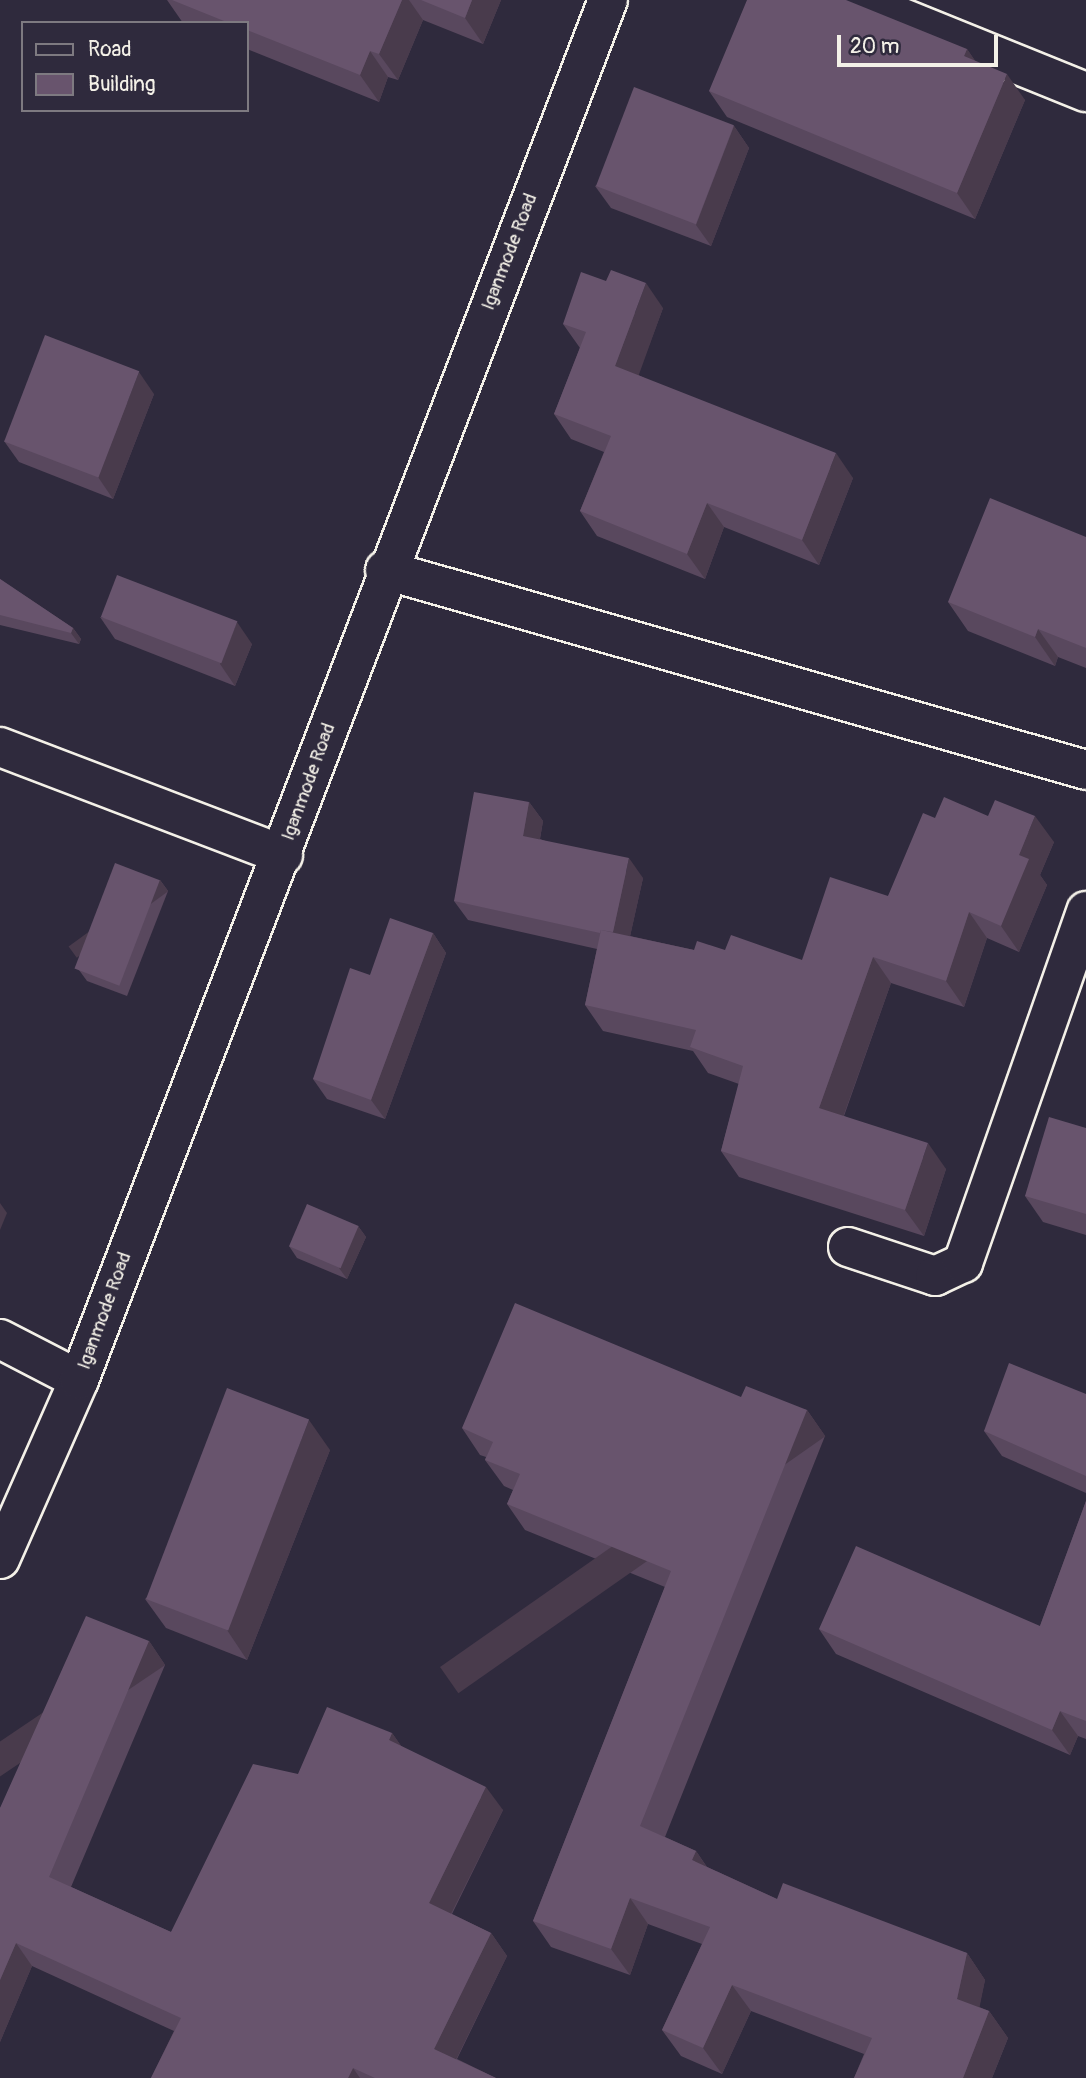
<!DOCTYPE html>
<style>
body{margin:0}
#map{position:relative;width:1086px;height:2078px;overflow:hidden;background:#2f2a3d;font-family:Pangolin,sans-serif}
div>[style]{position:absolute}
.roads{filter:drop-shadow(2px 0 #f4f1e8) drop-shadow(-2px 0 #f4f1e8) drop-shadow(0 2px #f4f1e8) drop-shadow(0 -2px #f4f1e8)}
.street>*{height:38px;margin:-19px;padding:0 19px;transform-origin:19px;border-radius:19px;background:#2f2a3d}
.wall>*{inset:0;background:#59485e}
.shaded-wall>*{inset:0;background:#493b4c;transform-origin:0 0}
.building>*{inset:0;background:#68546d;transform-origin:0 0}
span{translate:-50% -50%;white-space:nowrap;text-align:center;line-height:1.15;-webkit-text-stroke:5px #2f2a3d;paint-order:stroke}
.street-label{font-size:19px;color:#f4f1e8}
.legend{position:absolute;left:21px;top:21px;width:228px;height:91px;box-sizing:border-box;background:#2f2a3d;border:2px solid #7e7a81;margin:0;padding:9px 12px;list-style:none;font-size:21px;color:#f4f1e8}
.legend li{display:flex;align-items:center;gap:14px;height:35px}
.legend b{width:35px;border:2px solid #7e7a81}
.scale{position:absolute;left:837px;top:35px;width:161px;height:32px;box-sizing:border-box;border:4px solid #f4f1e8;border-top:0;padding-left:9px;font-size:21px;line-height:24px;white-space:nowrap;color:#f4f1e8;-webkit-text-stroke:5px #2f2a3d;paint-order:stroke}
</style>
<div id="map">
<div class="roads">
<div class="street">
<div style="left:858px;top:0;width:246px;rotate:22deg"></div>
<div style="left:385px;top:570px;width:729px;rotate:15.92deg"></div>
<div style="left:0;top:747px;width:303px;rotate:20.9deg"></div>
<div style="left:848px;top:1247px;width:92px;rotate:18.4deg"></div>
<div style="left:935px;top:1276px;width:31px;rotate:-25deg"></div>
<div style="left:963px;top:1263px;width:373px;rotate:-70.7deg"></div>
<div style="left:0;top:1339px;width:89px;rotate:27.4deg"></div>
<div style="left:0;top:1559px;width:196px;rotate:-66.2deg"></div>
<div style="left:79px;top:1380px;width:1478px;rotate:-69.03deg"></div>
</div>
</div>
<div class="wall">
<div style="clip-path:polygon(167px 0,501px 0,483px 44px,423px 20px,398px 80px,388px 77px,379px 102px,247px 49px,247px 23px,183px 23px)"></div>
<div style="clip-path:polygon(967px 49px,975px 61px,1025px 100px,975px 219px,727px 117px,709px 91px)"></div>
<div style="clip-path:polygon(734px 126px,749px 148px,711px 246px,611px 208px,595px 186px)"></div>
<div style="clip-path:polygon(663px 308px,638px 375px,853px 478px,819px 565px,724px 527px,705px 579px,597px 536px,580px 511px,604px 452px,571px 439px,554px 414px,580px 348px,563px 324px)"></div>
<div style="clip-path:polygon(154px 394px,113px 499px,19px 462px,4px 441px)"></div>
<div style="clip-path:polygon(1086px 537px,1086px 668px,1058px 657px,1055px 666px,968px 631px,948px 602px)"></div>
<div style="clip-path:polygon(0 579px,73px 628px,81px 639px,79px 644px,0 625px)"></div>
<div style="clip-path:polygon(100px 617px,252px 644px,235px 686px,115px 639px)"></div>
<div style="clip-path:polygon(529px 802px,543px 821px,540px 839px,643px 878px,630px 936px,694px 950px,725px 950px,802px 960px,888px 896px,935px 818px,988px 816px,1054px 842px,1040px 875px,1047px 885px,1019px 952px,987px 938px,964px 1007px,891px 983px,844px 1116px,946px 1169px,924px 1236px,739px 1177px,721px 1151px,739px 1084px,708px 1073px,693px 1051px,603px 1031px,585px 1005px,597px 949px,468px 920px,454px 901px)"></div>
<div style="clip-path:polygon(160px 880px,168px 891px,127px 996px,87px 981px,79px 970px)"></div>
<div style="clip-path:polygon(433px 933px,446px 953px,385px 1119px,327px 1099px,313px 1079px,370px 975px)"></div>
<div style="clip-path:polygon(1086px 1128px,1086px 1235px,1043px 1222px,1025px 1196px)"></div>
<div style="clip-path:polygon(358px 1226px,366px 1237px,347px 1279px,297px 1258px,289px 1246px)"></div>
<div style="clip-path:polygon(1086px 1394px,1086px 1493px,1002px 1456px,984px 1431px)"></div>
<div style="clip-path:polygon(741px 1397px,807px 1410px,825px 1436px,665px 1837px,696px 1851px,707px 1867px,777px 1899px,967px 1953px,985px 1980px,979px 2007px,989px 2011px,1008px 2038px,992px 2078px,854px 2078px,864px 2054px,751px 2011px,722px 2074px,681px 2056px,662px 2030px,702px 1944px,648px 1924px,630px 1975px,551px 1947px,533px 1921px,665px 1587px,525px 1530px,507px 1504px,513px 1490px,504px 1486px,485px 1460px,486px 1457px,480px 1455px,462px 1428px)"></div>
<div style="clip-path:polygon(330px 1450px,247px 1660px,166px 1628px,145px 1599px)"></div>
<div style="clip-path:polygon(1086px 1501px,1086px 1739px,1078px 1736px,1070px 1755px,836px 1654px,819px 1629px,1040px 1626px)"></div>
<div style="clip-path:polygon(149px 1641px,165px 1665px,71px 1887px,171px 1932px,298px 1774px,392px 1733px,401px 1746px,503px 1810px,452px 1914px,491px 1933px,507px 1956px,457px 2059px,496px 2078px,151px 2078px,174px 2031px,32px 1966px,0 2042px,0 1808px)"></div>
</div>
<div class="shaded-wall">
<div style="clip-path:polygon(402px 0,409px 0,423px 20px,398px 80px,379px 54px)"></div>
<div style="clip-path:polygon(472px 0,501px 0,483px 44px,465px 18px)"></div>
<div style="clip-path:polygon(967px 49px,985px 75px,964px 56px)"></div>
<div style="clip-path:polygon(370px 51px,388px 77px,379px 102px,360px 75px)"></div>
<div style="clip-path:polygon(1007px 74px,1025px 100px,975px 219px,957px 193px)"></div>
<div style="clip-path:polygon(734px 126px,749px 148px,711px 246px,696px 225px)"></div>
<div style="clip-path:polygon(646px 283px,663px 308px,633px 391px,615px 366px)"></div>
<div style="clip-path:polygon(139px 372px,154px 394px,113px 499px,98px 477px)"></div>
<div style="clip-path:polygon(836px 453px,853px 478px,819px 565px,802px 540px)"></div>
<div style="clip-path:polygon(707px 503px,724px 527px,705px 579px,687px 554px)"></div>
<div style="clip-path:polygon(237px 622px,252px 644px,235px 686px,220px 664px)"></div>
<div style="clip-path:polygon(73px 628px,81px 639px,79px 644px,71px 633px)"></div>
<div style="clip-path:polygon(1038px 629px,1058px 657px,1055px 666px,1035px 637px)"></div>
<div style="clip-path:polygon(529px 802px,543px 821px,537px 855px,523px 836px)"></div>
<div style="clip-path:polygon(1035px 816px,1054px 842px,1040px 875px,1047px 885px,1019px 952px,1001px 926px,1019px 855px)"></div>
<div style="clip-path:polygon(629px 858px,643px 878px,626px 955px,612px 936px)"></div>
<div style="left:160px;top:880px;width:14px;height:113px;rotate:54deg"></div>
<div style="clip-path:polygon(969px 912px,987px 938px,964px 1007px,946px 981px)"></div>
<div style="clip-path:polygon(433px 933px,446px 953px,385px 1119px,371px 1100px)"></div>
<div style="clip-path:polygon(873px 957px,891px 983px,837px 1134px,819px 1108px)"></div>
<div style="clip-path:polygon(928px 1143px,946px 1169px,924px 1236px,905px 1210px)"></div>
<div style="clip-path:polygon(0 1203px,7px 1213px,0 1230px)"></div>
<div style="clip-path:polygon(358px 1226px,366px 1237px,347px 1279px,339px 1268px)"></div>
<div style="left:807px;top:1410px;width:32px;height:448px;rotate:55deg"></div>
<div style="clip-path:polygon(309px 1420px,330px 1450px,247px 1660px,227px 1630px)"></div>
<div style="left:149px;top:1641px;width:29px;height:256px;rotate:56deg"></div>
<div style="clip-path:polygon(1060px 1711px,1078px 1736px,1070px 1755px,1052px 1730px)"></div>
<div style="clip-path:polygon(392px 1733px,409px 1757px,389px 1740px)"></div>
<div style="clip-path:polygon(486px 1787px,503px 1810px,445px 1926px,429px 1903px)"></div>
<div style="clip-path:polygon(696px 1851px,714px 1878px,692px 1860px)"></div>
<div style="clip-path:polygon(630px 1898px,648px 1924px,630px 1975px,611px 1949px)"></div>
<div style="clip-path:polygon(491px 1933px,507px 1956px,450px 2072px,434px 2049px)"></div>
<div style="clip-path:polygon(16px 1943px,32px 1966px,0 2042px,0 1980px)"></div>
<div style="clip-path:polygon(967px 1953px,985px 1980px,976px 2025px,957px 1999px)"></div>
<div style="clip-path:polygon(732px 1985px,751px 2011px,722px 2074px,703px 2048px)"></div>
<div style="clip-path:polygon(989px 2011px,1008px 2038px,992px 2078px,963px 2078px)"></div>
<div style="clip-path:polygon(353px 2068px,360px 2078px,348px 2078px)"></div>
</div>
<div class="building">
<div style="clip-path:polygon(172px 0,402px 0,379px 54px,370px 51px,360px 75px,247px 30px,247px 23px,229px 23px)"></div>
<div style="clip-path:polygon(421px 0,472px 0,465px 18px)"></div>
<div style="clip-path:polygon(747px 0,846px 0,967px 49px,964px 56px,1007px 74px,957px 193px,709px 91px)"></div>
<div style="left:634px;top:87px;width:107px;height:106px;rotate:21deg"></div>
<div style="clip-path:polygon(611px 270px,646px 283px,615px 366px,836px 453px,802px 540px,707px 503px,687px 554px,580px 511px,611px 436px,554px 414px,586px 332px,563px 324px,581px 272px,606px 281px)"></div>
<div style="left:45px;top:335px;width:101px;height:114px;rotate:21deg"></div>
<div style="clip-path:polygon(990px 498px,1086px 537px,1086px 648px,1038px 629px,1035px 637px,948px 602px)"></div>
<div style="left:117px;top:575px;width:129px;height:45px;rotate:21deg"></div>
<div style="clip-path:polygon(0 579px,73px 628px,71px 633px,0 615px)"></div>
<div style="clip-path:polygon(474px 792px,529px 802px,523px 836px,629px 858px,613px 932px,601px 930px,600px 933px,454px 901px)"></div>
<div style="clip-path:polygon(944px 797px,988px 816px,995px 800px,1035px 816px,1019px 855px,1029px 859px,1001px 926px,969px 912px,946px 981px,873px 957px,819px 1108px,928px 1143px,905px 1210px,721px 1151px,743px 1066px,690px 1047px,696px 1030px,585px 1005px,601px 930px,694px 950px,697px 941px,725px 950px,731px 935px,802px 960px,830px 877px,888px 896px,923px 813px,935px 818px)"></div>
<div style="left:115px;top:863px;width:48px;height:113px;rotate:21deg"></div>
<div style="clip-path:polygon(390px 918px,433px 933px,371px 1100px,313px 1079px,350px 968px,370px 975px)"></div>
<div style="clip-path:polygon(1049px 1117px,1086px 1128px,1086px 1214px,1025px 1196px)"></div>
<div style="left:307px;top:1204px;width:56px;height:46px;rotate:23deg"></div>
<div style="clip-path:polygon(515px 1303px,741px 1397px,746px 1386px,807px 1410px,640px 1826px,696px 1851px,692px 1860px,777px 1899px,783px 1883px,967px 1953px,957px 1999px,989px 2011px,963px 2078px,854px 2078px,872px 2038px,732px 1985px,703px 2048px,662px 2030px,710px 1927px,630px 1898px,611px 1949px,533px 1921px,671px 1571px,507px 1504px,520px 1474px,485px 1460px,493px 1442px,462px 1428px)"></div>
<div style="clip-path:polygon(1009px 1363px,1086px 1394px,1086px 1476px,984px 1431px)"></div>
<div style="left:227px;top:1388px;width:88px;height:226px;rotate:21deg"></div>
<div style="clip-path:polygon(1086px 1501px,1086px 1721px,1060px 1711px,1052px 1730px,819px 1629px,856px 1546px,1040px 1626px)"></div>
<div style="clip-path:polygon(86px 1616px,149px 1641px,49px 1877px,171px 1932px,253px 1764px,298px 1774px,327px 1707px,392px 1733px,389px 1740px,486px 1787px,429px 1903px,491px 1933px,434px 2049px,496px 2078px,375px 2078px,353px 2068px,348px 2078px,151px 2078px,181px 2018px,16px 1943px,0 1980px,0 1808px)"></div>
</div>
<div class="street-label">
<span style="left:510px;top:252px;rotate:-69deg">Iganmode Road</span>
<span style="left:309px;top:782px;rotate:-70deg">Iganmode Road</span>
<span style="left:105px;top:1311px;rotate:-70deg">Iganmode Road</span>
</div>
<ul class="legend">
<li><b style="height:9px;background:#2f2a3d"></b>Road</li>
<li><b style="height:19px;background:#68546d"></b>Building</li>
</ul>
<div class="scale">20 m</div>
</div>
